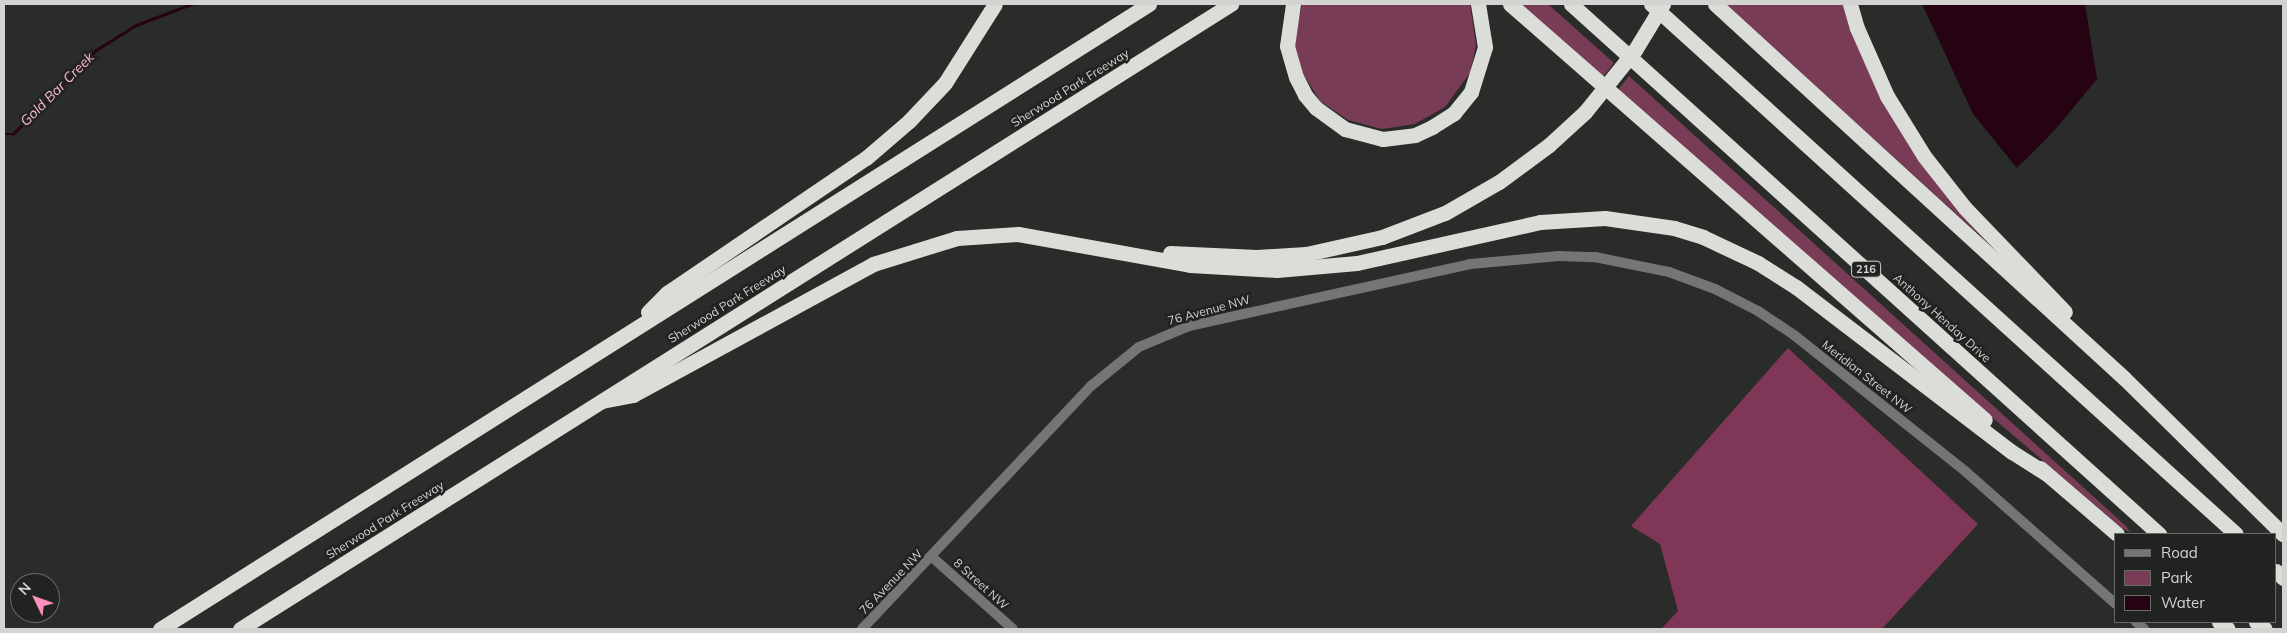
<!DOCTYPE html>
<style>
body{margin:0}
#map{position:relative;width:2287px;height:633px;overflow:hidden;background:#2a2c29;font-family:Mulish,sans-serif}
div>[style]{position:absolute}
.green>*{inset:0;background:#783c56}
.forest>*{inset:0;background:#7f3657}
.water>*{inset:0;background:#250313}
.stream>*{height:2.5px;margin:-1.25px;padding:0 1.25px;transform-origin:1.25px;border-radius:1.25px;background:#250313}
.street>*{height:10px;margin:-5px;padding:0 5px;transform-origin:5px;border-radius:5px;background:#757674}
.highway>*{height:15px;margin:-7.5px;padding:0 7.5px;transform-origin:7.5px;border-radius:7.5px;background:#dbddd9}
.highway-bridge>*{height:15px;margin:-7.5px;padding:0 7.5px;transform-origin:7.5px;border-radius:7.5px;background:#dbddd9}
span{translate:-50% -50%;white-space:nowrap;text-align:center;line-height:1.15;-webkit-text-stroke:5px #212320;paint-order:stroke}
.shield-label span{padding:1px 4px;background:#212320;border:1px solid;border-radius:4px;-webkit-text-stroke-width:0}
.shield-label{font-size:11px;color:#d3d4d2;font-weight:700}
.street-label{font-size:12px;color:#d3d4d2}
.water-label{font-size:14px;color:#fbb9d2;font-style:italic}
.frame{position:absolute;inset:0;border:5px solid #d3d4d2;pointer-events:none}
.legend{position:absolute;left:2114px;top:533px;width:162px;height:90px;box-sizing:border-box;background:#212320;border:1px solid #686a67;margin:0;padding:6px 9px;list-style:none;font-size:15px;color:#d3d4d2}
.legend li{display:flex;align-items:center;gap:10px;height:25px}
.legend b{width:25px;border:1px solid #686a67}
.north{position:absolute;left:10px;top:573px;width:50px;height:50px;box-sizing:border-box;background:#212320;border:1px solid #686a67;border-radius:50%;rotate:312deg;font-size:14px;font-weight:700;line-height:20px;text-align:center;color:#d3d4d2}
.north::after{content:'';display:block;margin:auto;width:18px;height:22px;background:#fe8ebd;clip-path:polygon(50% 0,100% 100%,50% 72%,0 100%)}
</style>
<div id="map">
<div class="green">
<div style="clip-path:polygon(1302px 4px,1470px 4px,1476px 45px,1470px 73px,1445px 107px,1415px 124px,1382px 129px,1348px 120px,1320px 101px,1299px 67px,1294px 44px)"></div>
<div style="clip-path:polygon(1520px 4px,1548px 4px,1614px 63px,1602px 78px)"></div>
<div style="clip-path:polygon(1728px 4px,1843px 4px,1867px 63px,2004px 257px,1727px 6px)"></div>
<div style="clip-path:polygon(1629px 76px,2126px 526px,2130px 532px,2123px 529px,1939px 372px,1617px 91px)"></div>
</div>
<div class="forest">
<div style="clip-path:polygon(1788px 348px,1978px 524px,1882px 629px,1661px 629px,1678px 611px,1660px 544px,1631px 526px)"></div>
</div>
<div class="water">
<div style="clip-path:polygon(1922px 4px,2085px 4px,2097px 79px,2053px 132px,2017px 168px,1973px 114px)"></div>
</div>
<div class="stream">
<div style="left:4px;top:134px;width:9px"></div>
<div style="left:13px;top:134px;width:118px;rotate:-45.3deg"></div>
<div style="left:96px;top:50px;width:47px;rotate:-32deg"></div>
<div style="left:136px;top:25px;width:60px;rotate:-20.6deg"></div>
</div>
<div class="street">
<div style="left:932px;top:557px;width:108px;rotate:41.6deg"></div>
<div style="left:2136px;top:622px;width:11px;rotate:41deg"></div>
<div style="left:862px;top:629px;width:334px;rotate:-46.7deg"></div>
<div style="left:1091px;top:386px;width:62px;rotate:-39.1deg"></div>
<div style="left:1139px;top:347px;width:54px;rotate:-22.8deg"></div>
<div style="left:1189px;top:326px;width:288px;rotate:-12.4deg"></div>
<div style="left:1470px;top:264px;width:89px;rotate:-5.1deg"></div>
<div style="left:1559px;top:256px;width:36px;rotate:2deg"></div>
<div style="left:1595px;top:257px;width:76px;rotate:11.5deg"></div>
<div style="left:1669px;top:272px;width:49px;rotate:20.3deg"></div>
<div style="left:1715px;top:289px;width:48px;rotate:27.1deg"></div>
<div style="left:1758px;top:311px;width:43px;rotate:33.7deg"></div>
<div style="left:1794px;top:335px;width:218px;rotate:38.5deg"></div>
<div style="left:1965px;top:471px;width:201px;rotate:41.4deg"></div>
</div>
<div class="highway">
<div style="left:1293px;top:4px;width:42px;rotate:98.1deg"></div>
<div style="left:1287px;top:46px;width:32px;rotate:74deg"></div>
<div style="left:1296px;top:77px;width:20px;rotate:63deg"></div>
<div style="left:1305px;top:95px;width:17px;rotate:50deg"></div>
<div style="left:1316px;top:108px;width:36px;rotate:36deg"></div>
<div style="left:1345px;top:129px;width:39px;rotate:15deg"></div>
<div style="left:1383px;top:139px;width:32px;rotate:-7deg"></div>
<div style="left:1415px;top:135px;width:19px;rotate:-25deg"></div>
<div style="left:1432px;top:127px;width:26px;rotate:-32deg"></div>
<div style="left:1454px;top:113px;width:27px;rotate:-51deg"></div>
<div style="left:1471px;top:92px;width:47px;rotate:-72.7deg"></div>
<div style="left:1485px;top:47px;width:44px;rotate:-99.2deg"></div>
<div style="left:1510px;top:4px;width:631px;rotate:41.21deg"></div>
<div style="left:1571px;top:4px;width:792px;rotate:42.03deg"></div>
<div style="left:1651px;top:4px;width:789px;rotate:42.18deg"></div>
<div style="left:1715px;top:4px;width:554px;rotate:42.44deg"></div>
<div style="left:2124px;top:378px;width:223px;rotate:44.5deg"></div>
<div style="left:1850px;top:4px;width:25px;rotate:74deg"></div>
<div style="left:1857px;top:28px;width:74px;rotate:66.2deg"></div>
<div style="left:1887px;top:96px;width:70px;rotate:58.3deg"></div>
<div style="left:1924px;top:156px;width:66px;rotate:51.7deg"></div>
<div style="left:1965px;top:208px;width:144px;rotate:46.1deg"></div>
<div style="left:1170px;top:253px;width:87px;rotate:2.6deg"></div>
<div style="left:1257px;top:257px;width:49px;rotate:-3.5deg"></div>
<div style="left:1306px;top:254px;width:78px;rotate:-12.6deg"></div>
<div style="left:1382px;top:237px;width:67px;rotate:-20.9deg"></div>
<div style="left:1445px;top:213px;width:62px;rotate:-29.9deg"></div>
<div style="left:1499px;top:182px;width:62px;rotate:-36.5deg"></div>
<div style="left:1549px;top:145px;width:49px;rotate:-42.5deg"></div>
<div style="left:648px;top:312px;width:27px;rotate:-45deg"></div>
<div style="left:667px;top:293px;width:240px;rotate:-34.2deg"></div>
<div style="left:866px;top:158px;width:57px;rotate:-40.7deg"></div>
<div style="left:909px;top:121px;width:52px;rotate:-46.5deg"></div>
<div style="left:945px;top:83px;width:93px;rotate:-57.7deg"></div>
<div style="left:602px;top:401px;width:32px;rotate:-11deg"></div>
<div style="left:633px;top:395px;width:273px;rotate:-28.6deg"></div>
<div style="left:873px;top:264px;width:88px;rotate:-17.2deg"></div>
<div style="left:957px;top:238px;width:61px;rotate:-3.8deg"></div>
<div style="left:1018px;top:234px;width:175px;rotate:10.2deg"></div>
<div style="left:1190px;top:265px;width:87px;rotate:3.3deg"></div>
<div style="left:1277px;top:270px;width:80px;rotate:-5deg"></div>
<div style="left:1357px;top:263px;width:188px;rotate:-12.6deg"></div>
<div style="left:1540px;top:222px;width:65px;rotate:-3.5deg"></div>
<div style="left:1605px;top:218px;width:70px;rotate:8.2deg"></div>
<div style="left:1674px;top:228px;width:30px;rotate:17deg"></div>
<div style="left:1703px;top:237px;width:61px;rotate:25.3deg"></div>
<div style="left:1758px;top:263px;width:45px;rotate:32.3deg"></div>
<div style="left:1796px;top:287px;width:272px;rotate:37.4deg"></div>
<div style="left:2012px;top:452px;width:41px;rotate:32.2deg"></div>
<div style="left:2040px;top:468px;width:101px;rotate:40.6deg"></div>
<div style="left:2276px;top:571px;width:10px;rotate:45deg"></div>
<div style="left:2219px;top:622px;width:11px;rotate:38deg"></div>
<div style="left:2256px;top:622px;width:11px;rotate:38deg"></div>
<div style="left:160px;top:629px;width:1170px;rotate:-32.29deg"></div>
<div style="left:240px;top:629px;width:1172px;rotate:-32.24deg"></div>
</div>
<div class="highway-bridge">
<div style="left:1585px;top:112px;width:80px;rotate:-51.1deg"></div>
<div style="left:1635px;top:50px;width:54px;rotate:-58.7deg"></div>
</div>
<div class="shield-label">
<span style="left:1866px;top:269px">216</span>
</div>
<div class="street-label">
<span style="left:1070px;top:88px;rotate:-32deg">Sherwood Park Freeway</span>
<span style="left:727px;top:304px;rotate:-32deg">Sherwood Park Freeway</span>
<span style="left:1209px;top:310px;rotate:-15deg">76 Avenue NW</span>
<span style="left:1942px;top:318px;rotate:42deg">Anthony Henday Drive</span>
<span style="left:1867px;top:377px;rotate:38deg">Meridian Street NW</span>
<span style="left:385px;top:520px;rotate:-32deg">Sherwood Park Freeway</span>
<span style="left:891px;top:582px;rotate:-46deg">76 Avenue NW</span>
<span style="left:981px;top:584px;rotate:42deg">8 Street NW</span>
</div>
<div class="water-label">
<span style="left:57px;top:89px;rotate:-45deg">Gold Bar Creek</span>
</div>
<div class="frame"></div>
<ul class="legend">
<li><b style="height:6px;background:#757674"></b>Road</li>
<li><b style="height:14px;background:#783c56"></b>Park</li>
<li><b style="height:14px;background:#250313"></b>Water</li>
</ul>
<div class="north">N</div>
</div>
